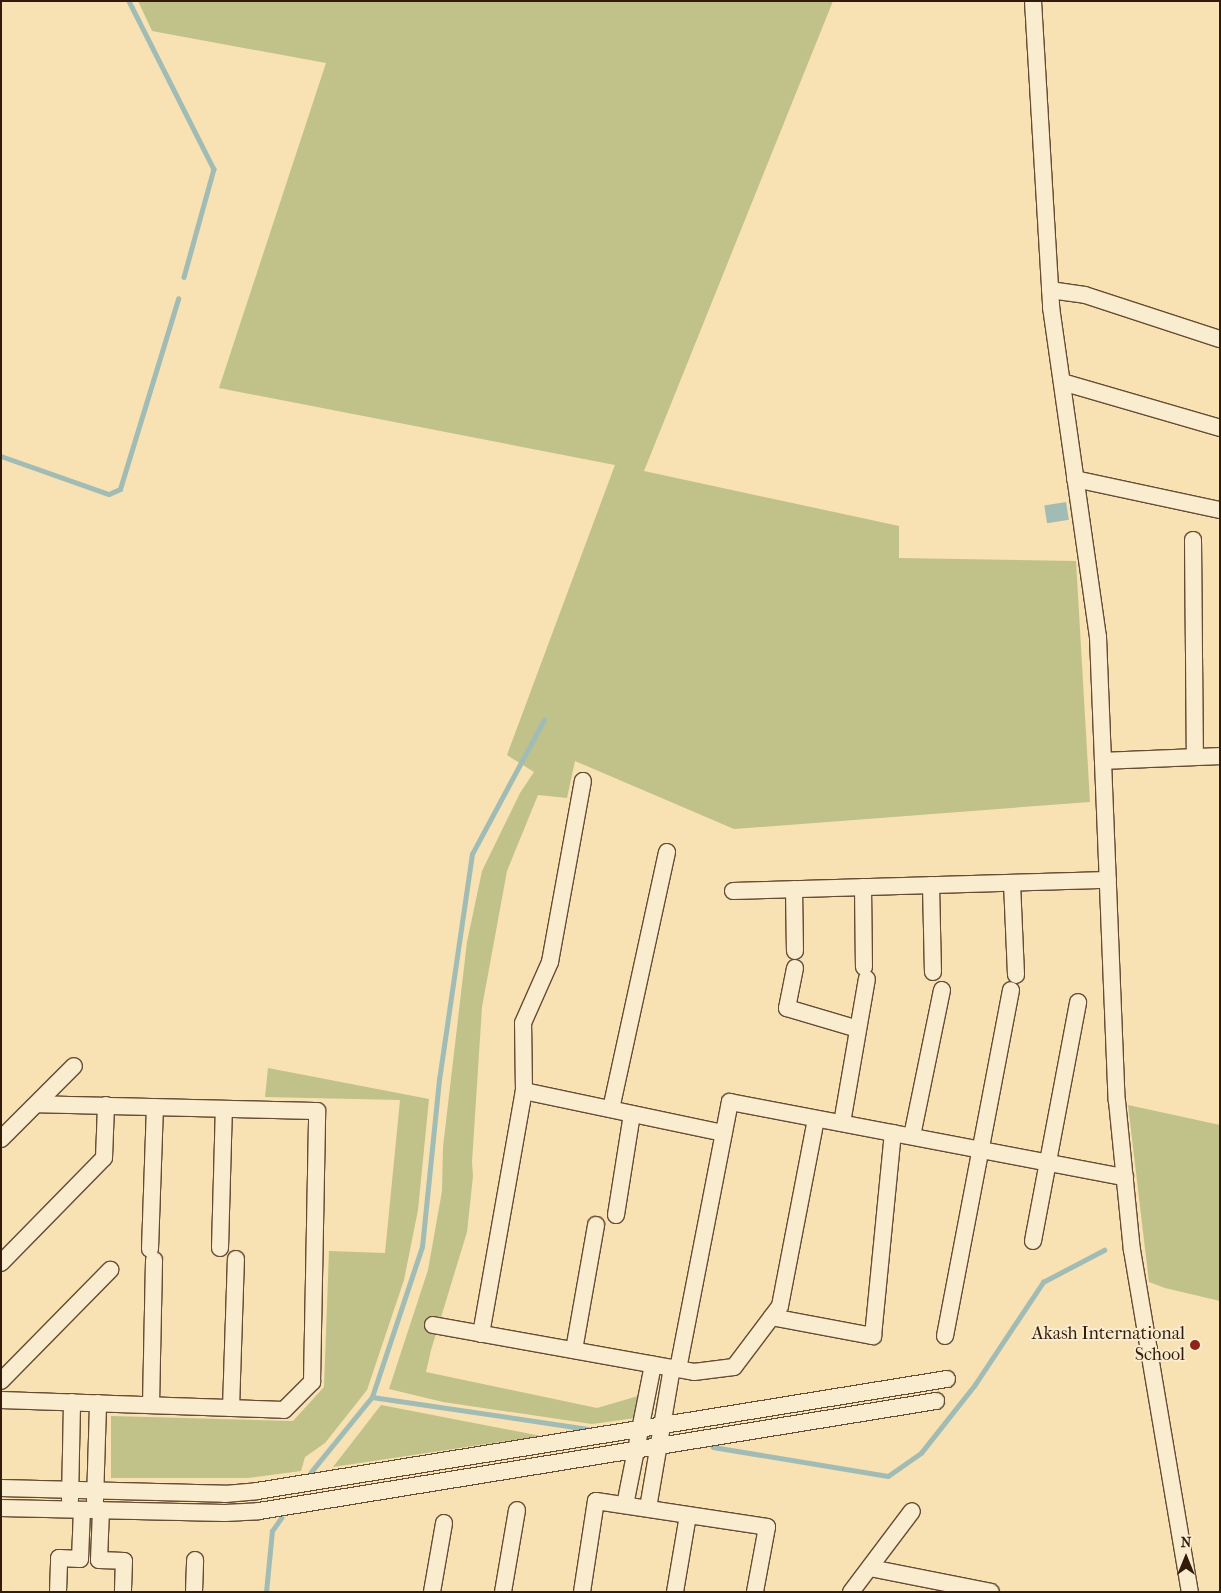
<!DOCTYPE html>
<style>
body{margin:0}
#map{position:relative;width:1221px;height:1593px;overflow:hidden;background:#f8e1b3;font-family:"IM FELL French Canon",serif}
div>[style]{position:absolute}
.green>*{inset:0;background:#c0c28a}
.water>*{inset:0;background:#a0bcb5;transform-origin:0 0}
.stream>*{height:4.5px;margin:-2.25px;padding:0 2.25px;transform-origin:2.25px;border-radius:2.25px;background:#a0bcb5}
.roads{filter:drop-shadow(1px 0 #644c35) drop-shadow(-1px 0 #644c35) drop-shadow(0 1px #644c35) drop-shadow(0 -1px #644c35)}
.minor>*{height:16px;margin:-8px;padding:0 8px;transform-origin:8px;border-radius:8px;background:#faecce}
.dots>*{width:14px;height:14px;translate:-50% -50%;box-sizing:border-box;border:2px solid #faecce;border-radius:50%}
span{translate:-50% -50%;white-space:nowrap;text-align:center;line-height:1.15;-webkit-text-stroke:4px #faecce;paint-order:stroke}
.poi-label{font-size:18px;color:#331b0b}
.right{translate:-100% -50%;text-align:right}
.frame{position:absolute;inset:0;border:2px solid #331b0b;pointer-events:none}
.north{position:absolute;left:1161px;top:1533px;width:50px;height:50px;-webkit-text-stroke:4px #faecce;paint-order:stroke;rotate:0deg;font-size:14px;font-weight:700;line-height:20px;text-align:center;color:#331b0b}
.north::after{content:'';display:block;margin:auto;width:18px;height:22px;background:#331b0b;clip-path:polygon(50% 0,100% 100%,50% 72%,0 100%)}
</style>
<div id="map">
<div class="green">
<div style="clip-path:polygon(138px 1px,833px 1px,644px 471px,899px 526px,899px 558px,1076px 561px,1090px 802px,734px 829px,575px 761px,567px 798px,538px 795px,507px 871px,482px 1007px,472px 1162px,473px 1176px,467px 1232px,431px 1350px,426px 1372px,597px 1408px,638px 1396px,636px 1418px,592px 1424px,443px 1402px,389px 1389px,428px 1270px,442px 1191px,443px 1147px,467px 942px,482px 871px,520px 793px,534px 772px,507px 755px,615px 465px,219px 388px,326px 63px,152px 31px)"></div>
<div style="clip-path:polygon(268px 1068px,429px 1099px,418px 1210px,404px 1280px,367px 1390px,325px 1443px,305px 1457px,301px 1471px,248px 1478px,111px 1478px,111px 1416px,293px 1421px,324px 1387px,329px 1251px,385px 1253px,400px 1100px,265px 1097px)"></div>
<div style="clip-path:polygon(1128px 1105px,1220px 1125px,1220px 1301px,1165px 1288px,1149px 1282px)"></div>
<div style="clip-path:polygon(381px 1405px,541px 1436px,333px 1467px)"></div>
</div>
<div class="water">
<div style="left:1066px;top:502px;width:18px;height:22px;rotate:81deg"></div>
</div>
<div class="stream">
<div style="left:129px;top:1px;width:188px;rotate:63.2deg"></div>
<div style="left:214px;top:169px;width:112px;rotate:105.5deg"></div>
<div style="left:1px;top:456px;width:114px;rotate:19.4deg"></div>
<div style="left:109px;top:494px;width:12px;rotate:-24deg"></div>
<div style="left:120px;top:489px;width:199px;rotate:-73deg"></div>
<div style="left:372px;top:1397px;width:158px;rotate:-71.6deg"></div>
<div style="left:422px;top:1247px;width:168px;rotate:-84.2deg"></div>
<div style="left:439px;top:1080px;width:228px;rotate:-81.7deg"></div>
<div style="left:472px;top:854px;width:152px;rotate:-61.8deg"></div>
<div style="left:647px;top:1438px;width:2px"></div>
<div style="left:713px;top:1447px;width:177px;rotate:9.4deg"></div>
<div style="left:888px;top:1476px;width:40px;rotate:-34.9deg"></div>
<div style="left:921px;top:1453px;width:85px;rotate:-51.7deg"></div>
<div style="left:974px;top:1386px;width:125px;rotate:-56.4deg"></div>
<div style="left:1043px;top:1282px;width:69px;rotate:-27.7deg"></div>
<div style="left:311px;top:1472px;width:97px;rotate:-50.9deg"></div>
<div style="left:372px;top:1397px;width:218px;rotate:8.4deg"></div>
<div style="left:266px;top:1592px;width:61px;rotate:-84.4deg"></div>
<div style="left:272px;top:1531px;width:16px;rotate:-55deg"></div>
</div>
<div class="roads">
<div class="minor">
<div style="left:1033px;top:1px;width:307px;rotate:86.6deg"></div>
<div style="left:1051px;top:307px;width:333px;rotate:81.9deg"></div>
<div style="left:1098px;top:637px;width:464px;rotate:87.7deg"></div>
<div style="left:1117px;top:1101px;width:150px;rotate:84.3deg"></div>
<div style="left:1132px;top:1250px;width:347px;rotate:80.4deg"></div>
<div style="left:1050px;top:290px;width:35px;rotate:8deg"></div>
<div style="left:1085px;top:295px;width:142px;rotate:18.1deg"></div>
<div style="left:1062px;top:382px;width:165px;rotate:16.2deg"></div>
<div style="left:1075px;top:479px;width:148px;rotate:12.1deg"></div>
<div style="left:1193px;top:540px;width:217px;rotate:89.5deg"></div>
<div style="left:1103px;top:761px;width:117px;rotate:-2.4deg"></div>
<div style="left:1012px;top:883px;width:92px;rotate:87.5deg"></div>
<div style="left:931px;top:885px;width:87px;rotate:88.7deg"></div>
<div style="left:863px;top:887px;width:80px;rotate:89.3deg"></div>
<div style="left:794px;top:889px;width:62px;rotate:89.1deg"></div>
<div style="left:733px;top:891px;width:375px;rotate:-1.7deg"></div>
<div style="left:795px;top:968px;width:41px;rotate:101.3deg"></div>
<div style="left:787px;top:1008px;width:74px;rotate:16.5deg"></div>
<div style="left:524px;top:1091px;width:204px;rotate:11.9deg"></div>
<div style="left:611px;top:1109px;width:263px;rotate:-77.7deg"></div>
<div style="left:842px;top:1123px;width:146px;rotate:-80.2deg"></div>
<div style="left:912px;top:1136px;width:149px;rotate:-78.4deg"></div>
<div style="left:1px;top:1139px;width:103px;rotate:-45deg"></div>
<div style="left:616px;top:1215px;width:102px;rotate:-81deg"></div>
<div style="left:1033px;top:1241px;width:243px;rotate:-79.3deg"></div>
<div style="left:220px;top:1248px;width:139px;rotate:-88.4deg"></div>
<div style="left:150px;top:1249px;width:142px;rotate:-88deg"></div>
<div style="left:1px;top:1263px;width:147px;rotate:-45.6deg"></div>
<div style="left:104px;top:1158px;width:53px;rotate:-87.8deg"></div>
<div style="left:772px;top:1317px;width:103px;rotate:10.7deg"></div>
<div style="left:873px;top:1336px;width:204px;rotate:-84.4deg"></div>
<div style="left:433px;top:1325px;width:265px;rotate:10.2deg"></div>
<div style="left:694px;top:1372px;width:40px;rotate:-7.1deg"></div>
<div style="left:734px;top:1367px;width:76px;rotate:-53deg"></div>
<div style="left:780px;top:1306px;width:190px;rotate:-79.1deg"></div>
<div style="left:481px;top:1334px;width:247px;rotate:-80deg"></div>
<div style="left:524px;top:1091px;width:68px;rotate:-90.8deg"></div>
<div style="left:523px;top:1023px;width:67px;rotate:-66.1deg"></div>
<div style="left:550px;top:962px;width:184px;rotate:-79.7deg"></div>
<div style="left:945px;top:1336px;width:352px;rotate:-79.2deg"></div>
<div style="left:574px;top:1350px;width:127px;rotate:-80deg"></div>
<div style="left:678px;top:1369px;width:272px;rotate:-79deg"></div>
<div style="left:730px;top:1102px;width:402px;rotate:10.8deg"></div>
<div style="left:1px;top:1381px;width:156px;rotate:-45.5deg"></div>
<div style="left:1px;top:1400px;width:283px;rotate:2deg"></div>
<div style="left:284px;top:1410px;width:40px;rotate:-45deg"></div>
<div style="left:312px;top:1382px;width:271px;rotate:-88.9deg"></div>
<div style="left:317px;top:1111px;width:280px;rotate:-178.6deg"></div>
<div style="left:151px;top:1405px;width:145px;rotate:-88.8deg"></div>
<div style="left:231px;top:1408px;width:149px;rotate:-88.1deg"></div>
<div style="left:1px;top:1488px;width:224px;rotate:1.5deg"></div>
<div style="left:225px;top:1494px;width:32px;rotate:-5deg"></div>
<div style="left:257px;top:1491px;width:699px;rotate:-9.22deg"></div>
<div style="left:70px;top:1500px;width:98px;rotate:-88.8deg"></div>
<div style="left:95px;top:1501px;width:98px;rotate:-88.2deg"></div>
<div style="left:625px;top:1505px;width:143px;rotate:-78.7deg"></div>
<div style="left:1px;top:1508px;width:224px;rotate:1.3deg"></div>
<div style="left:225px;top:1513px;width:34px;rotate:-3deg"></div>
<div style="left:259px;top:1511px;width:686px;rotate:-9.23deg"></div>
<div style="left:648px;top:1508px;width:142px;rotate:-80.3deg"></div>
<div style="left:101px;top:1510px;width:50px;rotate:92.3deg"></div>
<div style="left:99px;top:1560px;width:25px;rotate:2deg"></div>
<div style="left:124px;top:1561px;width:31px;rotate:92deg"></div>
<div style="left:870px;top:1568px;width:123px;rotate:11.2deg"></div>
<div style="left:58px;top:1592px;width:34px;rotate:-88deg"></div>
<div style="left:59px;top:1558px;width:21px;rotate:3deg"></div>
<div style="left:80px;top:1559px;width:49px;rotate:-87.7deg"></div>
<div style="left:194px;top:1592px;width:32px;rotate:-88deg"></div>
<div style="left:432px;top:1592px;width:70px;rotate:-80.1deg"></div>
<div style="left:503px;top:1592px;width:83px;rotate:-80.3deg"></div>
<div style="left:582px;top:1592px;width:92px;rotate:-81.3deg"></div>
<div style="left:596px;top:1501px;width:173px;rotate:8.6deg"></div>
<div style="left:767px;top:1527px;width:66px;rotate:100.5deg"></div>
<div style="left:675px;top:1592px;width:78px;rotate:-80.4deg"></div>
<div style="left:851px;top:1592px;width:101px;rotate:-53deg"></div>
</div>
</div>
<div class="dots">
<div style="left:1195px;top:1345px;background:#8f2418"></div>
</div>
<div class="poi-label">
<span class="right" style="left:1185px;top:1345px">Akash International<br>School</span>
</div>
<div class="frame"></div>
<div class="north">N</div>
</div>
